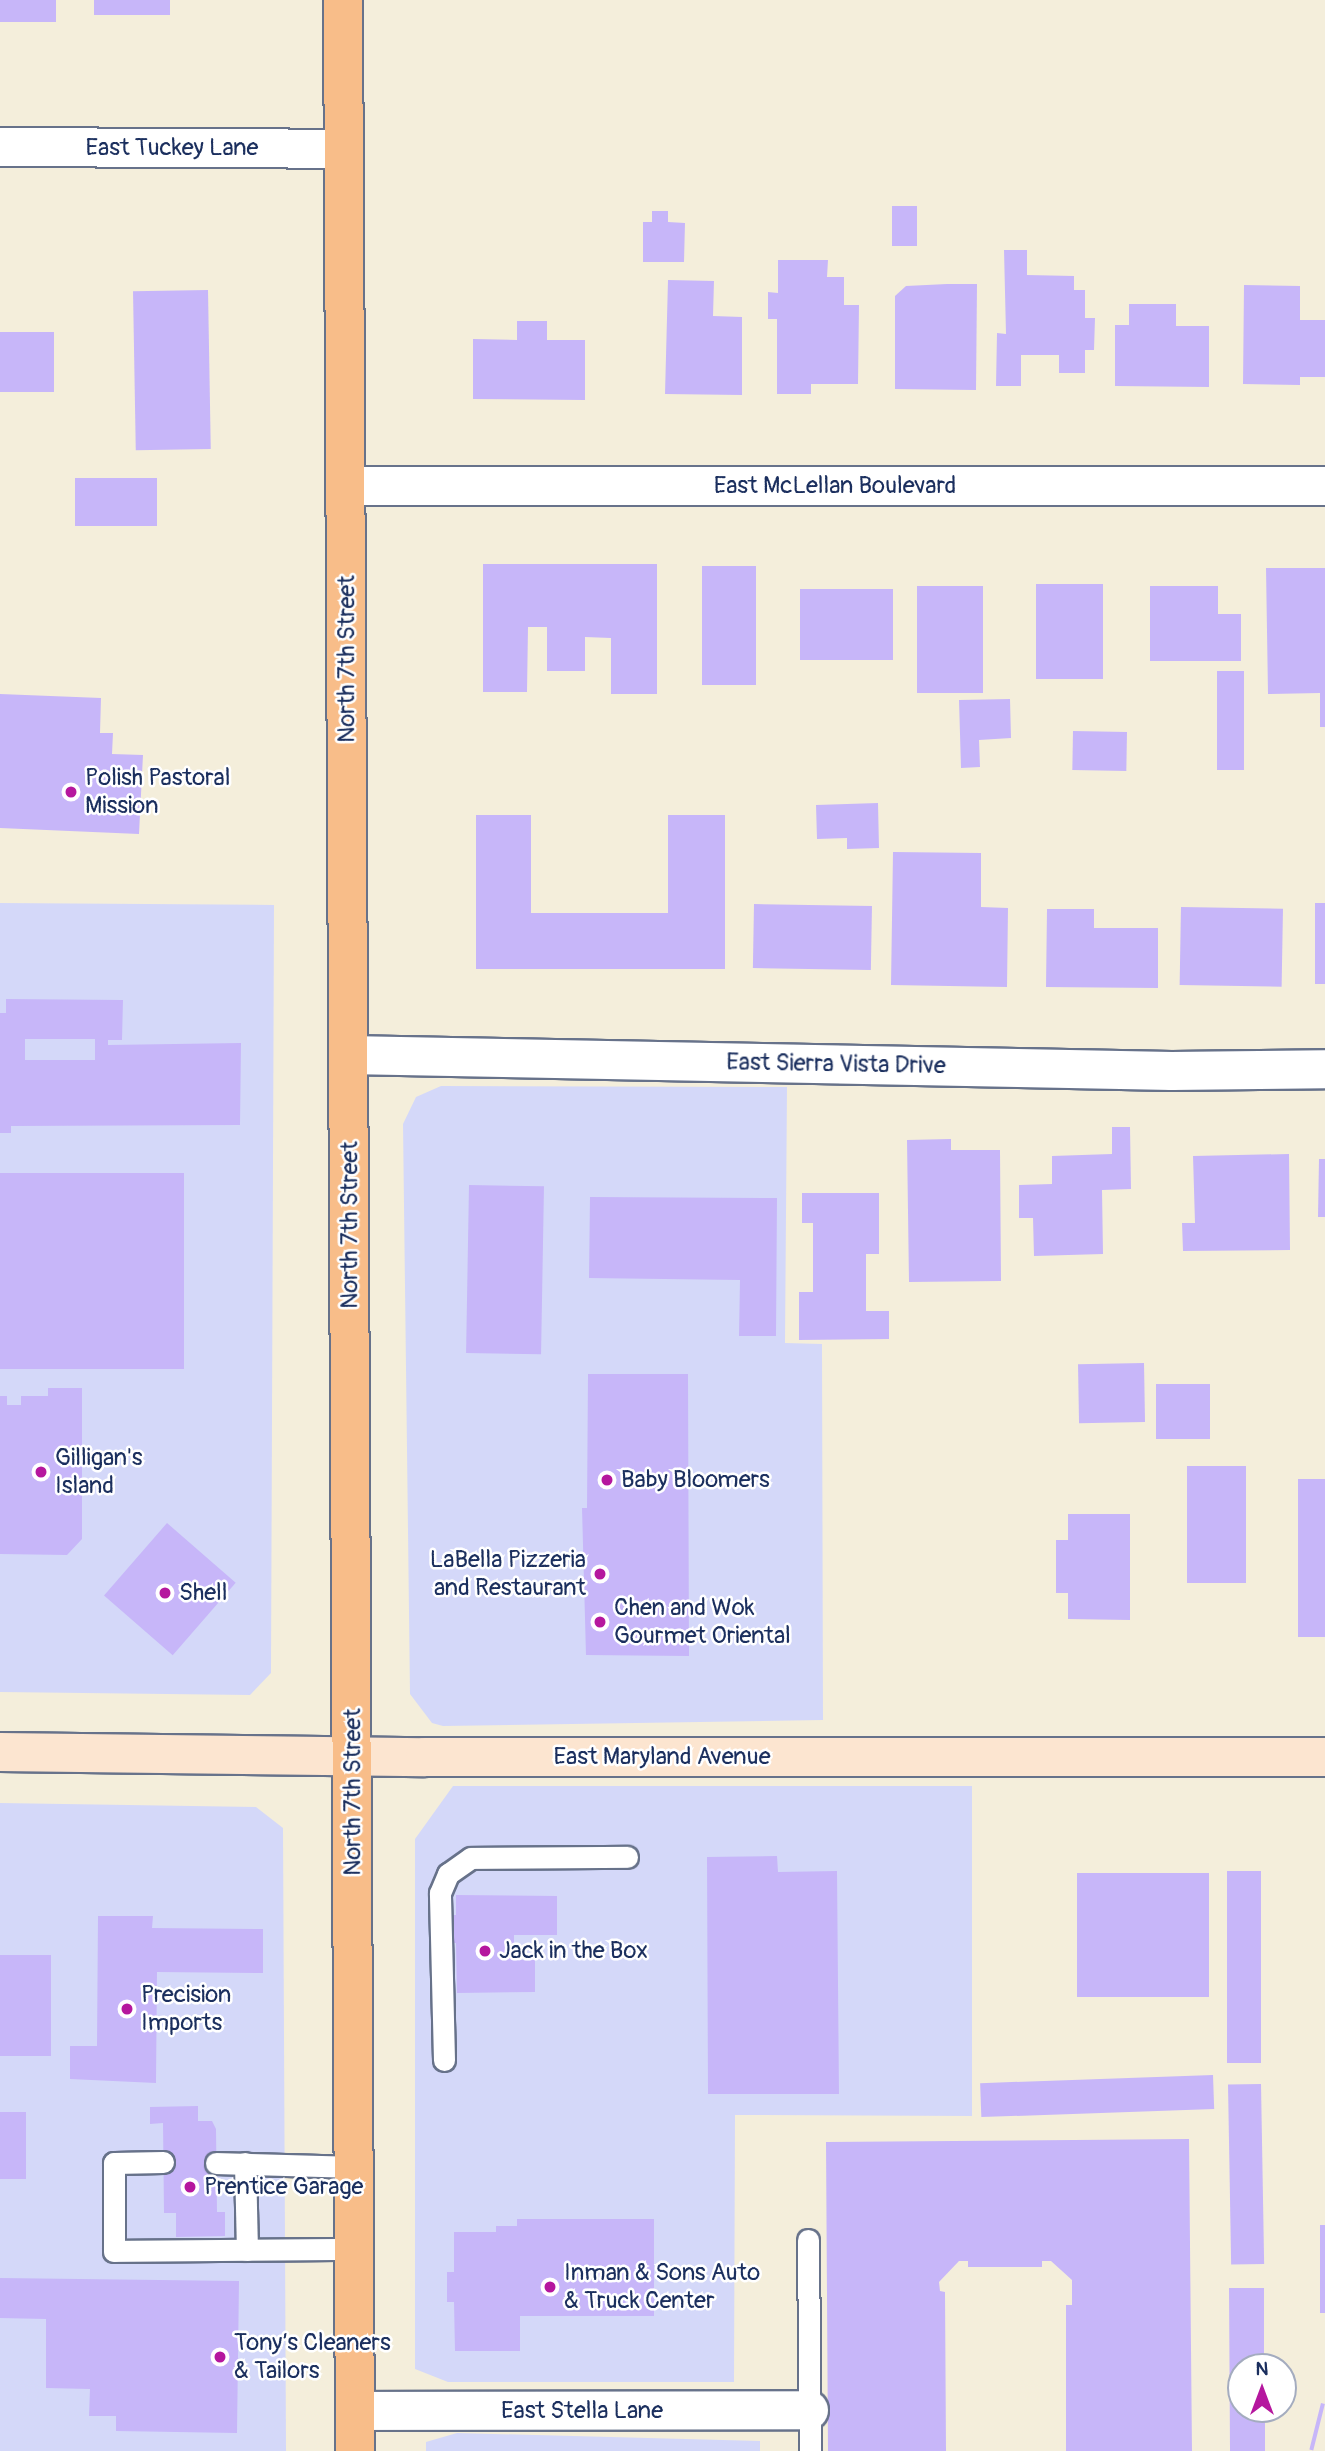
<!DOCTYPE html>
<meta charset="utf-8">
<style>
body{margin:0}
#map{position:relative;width:1325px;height:2451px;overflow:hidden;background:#f4eedb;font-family:Pangolin,sans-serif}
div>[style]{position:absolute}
.built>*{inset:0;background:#d4d8f9}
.building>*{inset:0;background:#c7b6f9;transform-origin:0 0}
.roads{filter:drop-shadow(2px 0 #67728a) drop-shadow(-2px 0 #67728a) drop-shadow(0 2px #67728a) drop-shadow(0 -2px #67728a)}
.lane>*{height:21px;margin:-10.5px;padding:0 10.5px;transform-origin:10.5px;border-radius:10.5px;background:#fff}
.street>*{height:38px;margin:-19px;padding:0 19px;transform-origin:19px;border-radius:19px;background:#fff}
.secondary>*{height:38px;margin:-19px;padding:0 19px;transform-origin:19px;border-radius:19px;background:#fce5d0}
.primary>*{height:38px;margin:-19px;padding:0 19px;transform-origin:19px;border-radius:19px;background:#f8bd89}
.dots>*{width:19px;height:19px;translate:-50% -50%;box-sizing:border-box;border:4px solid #fff;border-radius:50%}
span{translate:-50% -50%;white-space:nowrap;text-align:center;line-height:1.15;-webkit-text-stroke:5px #fff;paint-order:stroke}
.street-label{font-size:24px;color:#1b2f5e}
.poi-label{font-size:24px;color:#1b2f5e}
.left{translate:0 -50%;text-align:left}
.right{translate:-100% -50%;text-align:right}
.north{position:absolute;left:1227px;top:2353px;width:70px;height:70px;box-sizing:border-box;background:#fff;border:2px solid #a4acbf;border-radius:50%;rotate:0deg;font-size:19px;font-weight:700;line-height:28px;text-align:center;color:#1b2f5e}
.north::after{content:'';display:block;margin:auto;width:24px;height:32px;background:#b5179e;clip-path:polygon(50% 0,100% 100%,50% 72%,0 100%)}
</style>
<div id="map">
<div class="built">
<div style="clip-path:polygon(0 903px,274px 905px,271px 1673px,250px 1695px,0 1692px)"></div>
<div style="clip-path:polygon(441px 1086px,787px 1087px,785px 1343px,822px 1344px,823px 1720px,443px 1726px,432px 1723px,410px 1694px,403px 1124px,416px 1097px)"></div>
<div style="clip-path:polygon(453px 1786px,972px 1786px,972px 2116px,735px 2115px,734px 2382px,448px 2382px,415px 2369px,415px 1839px)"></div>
<div style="clip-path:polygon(0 1803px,256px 1807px,283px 1828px,286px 2451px,0 2451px)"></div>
<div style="clip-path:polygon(457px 2433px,760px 2441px,760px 2451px,426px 2451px,426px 2442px)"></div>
</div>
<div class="building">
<div style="left:0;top:0;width:56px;height:22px"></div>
<div style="left:94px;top:0;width:76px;height:15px"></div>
<div style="left:892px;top:206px;width:25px;height:40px"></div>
<div style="clip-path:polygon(652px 211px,668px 211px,668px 222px,685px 223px,684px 262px,643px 262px,643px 222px,652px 222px)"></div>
<div style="clip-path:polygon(1004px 250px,1027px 250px,1027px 275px,1074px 276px,1074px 290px,1085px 290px,1085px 318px,1095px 318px,1094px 350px,1085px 350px,1085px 373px,1059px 373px,1059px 355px,1021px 355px,1021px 386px,996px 386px,997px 333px,1006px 334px)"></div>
<div style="clip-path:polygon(778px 260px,828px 260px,827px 277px,844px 277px,844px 305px,859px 305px,858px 384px,811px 384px,811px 394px,777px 394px,777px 319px,768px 319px,768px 292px,778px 293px)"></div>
<div style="clip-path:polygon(668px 280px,714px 281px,713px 316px,742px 317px,742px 395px,665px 394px)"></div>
<div style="clip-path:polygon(947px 284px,977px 284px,976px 390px,895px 389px,895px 296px,906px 286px)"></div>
<div style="clip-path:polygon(1244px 285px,1300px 286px,1300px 320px,1325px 320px,1325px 377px,1300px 377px,1300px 385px,1243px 384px)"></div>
<div style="left:208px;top:290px;width:159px;height:75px;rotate:89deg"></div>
<div style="clip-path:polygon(1129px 304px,1176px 304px,1176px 326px,1209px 326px,1209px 387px,1115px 386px,1115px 325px,1129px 325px)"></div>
<div style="clip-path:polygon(517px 321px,547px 321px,547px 340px,585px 340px,585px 400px,473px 399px,473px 339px,517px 340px)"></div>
<div style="left:0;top:332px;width:54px;height:60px"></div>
<div style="left:75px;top:478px;width:82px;height:48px"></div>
<div style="clip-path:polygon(483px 564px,657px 564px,657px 694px,611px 694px,611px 638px,585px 637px,585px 671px,547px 671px,547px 627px,528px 627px,527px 692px,483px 692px)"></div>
<div style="left:702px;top:566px;width:54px;height:119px"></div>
<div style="clip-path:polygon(1266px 568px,1325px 568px,1325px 727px,1320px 727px,1320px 693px,1268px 694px)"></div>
<div style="left:1036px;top:584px;width:67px;height:95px"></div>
<div style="left:917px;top:586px;width:66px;height:107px"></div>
<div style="clip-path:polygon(1150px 586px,1218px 586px,1218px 614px,1241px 614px,1241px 661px,1150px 661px)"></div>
<div style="left:800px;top:589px;width:93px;height:71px"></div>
<div style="left:1217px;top:671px;width:27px;height:99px"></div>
<div style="clip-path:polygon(0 694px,101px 698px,100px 733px,113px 733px,112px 754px,143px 755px,139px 834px,0 828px)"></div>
<div style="clip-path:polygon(1010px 699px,1011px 738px,979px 740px,980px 767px,961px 768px,959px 700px)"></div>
<div style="left:1073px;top:731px;width:54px;height:39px;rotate:1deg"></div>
<div style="clip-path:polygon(878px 803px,879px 848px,847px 849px,847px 838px,817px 839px,816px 805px)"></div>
<div style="clip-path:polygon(476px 815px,531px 815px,531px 913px,668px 913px,668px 815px,725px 815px,725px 969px,476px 969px)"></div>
<div style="clip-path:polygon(893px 852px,981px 853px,981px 907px,1008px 908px,1007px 987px,891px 985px)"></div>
<div style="left:1315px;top:903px;width:10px;height:81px"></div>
<div style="left:754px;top:904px;width:118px;height:64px;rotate:1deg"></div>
<div style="left:1181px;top:907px;width:102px;height:78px;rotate:1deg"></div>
<div style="clip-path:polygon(1047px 909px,1094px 909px,1094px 928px,1158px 928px,1158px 988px,1046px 987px)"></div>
<div style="clip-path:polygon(evenodd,6px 999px,123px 1000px,122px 1040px,108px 1040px,108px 1045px,241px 1043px,240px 1125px,11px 1126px,11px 1133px,0 1133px,0 1013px,6px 1013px,6px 999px,25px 1039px,95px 1039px,95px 1060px,25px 1060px,25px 1039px)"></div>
<div style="clip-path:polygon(1112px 1127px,1130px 1127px,1131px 1189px,1102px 1190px,1103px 1254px,1034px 1256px,1033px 1218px,1019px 1218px,1019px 1185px,1052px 1184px,1052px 1156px,1112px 1154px)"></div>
<div style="clip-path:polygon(951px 1139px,951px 1150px,1000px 1150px,1001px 1281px,909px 1282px,907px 1140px)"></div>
<div style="clip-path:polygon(1289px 1154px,1290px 1250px,1183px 1251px,1182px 1223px,1195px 1223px,1193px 1156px)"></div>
<div style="clip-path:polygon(1319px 1159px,1325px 1159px,1325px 1217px,1318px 1217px)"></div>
<div style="left:0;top:1173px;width:184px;height:196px"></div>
<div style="left:469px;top:1185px;width:75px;height:168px;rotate:1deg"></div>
<div style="clip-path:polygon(802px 1193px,879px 1193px,879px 1254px,866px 1254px,866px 1311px,889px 1311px,889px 1339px,799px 1340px,799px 1292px,813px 1292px,813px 1223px,802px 1223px)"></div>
<div style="clip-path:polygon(590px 1197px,777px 1198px,776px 1336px,739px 1336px,740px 1280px,589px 1278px)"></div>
<div style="left:1144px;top:1363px;width:59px;height:66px;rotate:89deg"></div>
<div style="clip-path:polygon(588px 1374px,688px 1374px,689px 1656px,586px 1655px,582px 1508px,587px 1508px)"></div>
<div style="left:1156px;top:1384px;width:54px;height:55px"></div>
<div style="clip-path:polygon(48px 1388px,82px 1388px,82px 1539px,67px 1555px,0 1554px,0 1396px,7px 1396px,7px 1405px,21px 1405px,21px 1396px,48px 1396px)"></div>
<div style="left:1187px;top:1466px;width:59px;height:117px"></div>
<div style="left:1298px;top:1479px;width:27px;height:158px"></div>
<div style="clip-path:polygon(1068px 1514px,1130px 1514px,1130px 1620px,1068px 1619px,1068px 1593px,1056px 1593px,1056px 1540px,1068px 1540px)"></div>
<div style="left:167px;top:1523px;width:91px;height:96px;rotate:41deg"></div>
<div style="clip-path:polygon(777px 1856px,778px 1872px,837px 1871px,839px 2094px,708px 2094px,707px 1857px)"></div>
<div style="left:1227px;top:1871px;width:34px;height:192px"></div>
<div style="left:1077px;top:1873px;width:132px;height:124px"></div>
<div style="clip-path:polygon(456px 1895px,557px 1896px,557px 1935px,514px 1935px,514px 1960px,535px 1960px,535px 1992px,457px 1993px,456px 1943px,444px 1943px,444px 1915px,456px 1915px)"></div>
<div style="clip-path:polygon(98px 1916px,153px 1916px,152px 1928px,263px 1929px,263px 1973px,157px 1972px,156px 2083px,70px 2079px,70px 2046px,97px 2046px)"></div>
<div style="left:0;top:1955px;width:51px;height:101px"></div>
<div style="left:1213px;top:2075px;width:34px;height:233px;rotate:88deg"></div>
<div style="left:1261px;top:2084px;width:180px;height:33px;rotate:89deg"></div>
<div style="clip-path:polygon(198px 2106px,198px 2121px,212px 2121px,216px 2129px,217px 2212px,225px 2212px,225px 2236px,176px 2237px,176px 2213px,164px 2213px,163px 2123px,150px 2124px,150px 2107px)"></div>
<div style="left:0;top:2112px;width:26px;height:67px"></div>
<div style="clip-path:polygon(1189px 2139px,1192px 2451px,1066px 2451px,1066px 2305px,1072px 2305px,1072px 2280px,1051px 2261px,1042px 2261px,1042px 2267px,968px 2267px,968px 2261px,959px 2261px,939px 2282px,940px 2291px,945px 2292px,946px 2451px,828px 2451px,826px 2142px)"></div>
<div style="clip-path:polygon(517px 2219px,654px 2219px,654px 2316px,520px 2316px,520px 2351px,455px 2351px,454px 2302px,447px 2302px,447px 2272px,454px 2272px,454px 2232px,496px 2232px,496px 2226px,517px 2226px)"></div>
<div style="left:1325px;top:2225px;width:88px;height:5px;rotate:90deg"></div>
<div style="clip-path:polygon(0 2278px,239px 2281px,237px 2433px,116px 2431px,116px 2416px,89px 2416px,90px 2389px,46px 2388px,46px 2319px,0 2318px)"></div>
<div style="clip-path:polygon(1229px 2288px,1264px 2288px,1264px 2367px,1241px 2367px,1241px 2409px,1265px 2409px,1265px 2451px,1230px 2451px)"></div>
<div style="left:1321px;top:2403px;width:4px;height:48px;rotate:14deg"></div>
</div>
<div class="roads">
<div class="lane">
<div style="left:444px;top:2060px;width:167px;rotate:-91.4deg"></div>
<div style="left:440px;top:1893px;width:21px;rotate:-67deg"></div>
<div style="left:448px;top:1874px;width:28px;rotate:-35deg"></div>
<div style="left:471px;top:1858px;width:156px;rotate:-0.4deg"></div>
<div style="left:163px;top:2162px;width:49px;rotate:178.8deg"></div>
<div style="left:114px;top:2163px;width:88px;rotate:90deg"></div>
<div style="left:114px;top:2251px;width:241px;rotate:-0.5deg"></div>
<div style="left:216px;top:2163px;width:139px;rotate:1.6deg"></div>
<div style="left:245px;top:2163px;width:87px;rotate:88.7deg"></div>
<div style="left:808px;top:2240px;width:211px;rotate:89.5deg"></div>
</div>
<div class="street">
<div style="left:0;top:147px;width:344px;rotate:0.3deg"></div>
<div style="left:346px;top:486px;width:979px"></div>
<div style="left:348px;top:1055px;width:824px;rotate:1.11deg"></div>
<div style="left:1172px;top:1071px;width:153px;rotate:-0.7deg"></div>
<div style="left:355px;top:2411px;width:454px;rotate:-0.1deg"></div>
</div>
<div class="secondary">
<div style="left:0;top:1752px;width:425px;rotate:0.7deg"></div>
<div style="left:425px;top:1757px;width:900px"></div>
</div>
<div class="primary">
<div style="left:343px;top:0;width:2451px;rotate:89.72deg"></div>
</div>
</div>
<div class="dots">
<div style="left:71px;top:792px;background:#b5179e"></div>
<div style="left:41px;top:1472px;background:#b5179e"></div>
<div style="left:607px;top:1480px;background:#b5179e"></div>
<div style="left:600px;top:1574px;background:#b5179e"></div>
<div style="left:165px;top:1593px;background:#b5179e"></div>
<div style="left:600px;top:1622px;background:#b5179e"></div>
<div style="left:485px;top:1951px;background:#b5179e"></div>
<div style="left:127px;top:2009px;background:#b5179e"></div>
<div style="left:190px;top:2187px;background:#b5179e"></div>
<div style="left:550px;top:2287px;background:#b5179e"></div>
<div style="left:220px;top:2357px;background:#b5179e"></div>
</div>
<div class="street-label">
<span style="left:172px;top:148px">East Tuckey Lane</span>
<span style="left:835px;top:486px">East McLellan Boulevard</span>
<span style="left:347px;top:659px;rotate:-90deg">North 7th Street</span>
<span style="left:836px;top:1064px;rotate:1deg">East Sierra Vista Drive</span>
<span style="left:350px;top:1225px;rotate:-90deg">North 7th Street</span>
<span style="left:662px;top:1757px">East Maryland Avenue</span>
<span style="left:353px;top:1792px;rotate:-90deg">North 7th Street</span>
<span style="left:582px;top:2411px">East Stella Lane</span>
</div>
<div class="poi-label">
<span class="left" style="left:85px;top:792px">Polish Pastoral<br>Mission</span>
<span class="left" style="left:55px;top:1472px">Gilligan's<br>Island</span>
<span class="left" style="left:621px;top:1480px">Baby Bloomers</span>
<span class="right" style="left:586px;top:1574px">LaBella Pizzeria<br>and Restaurant</span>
<span class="left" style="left:179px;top:1593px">Shell</span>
<span class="left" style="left:614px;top:1622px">Chen and Wok<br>Gourmet Oriental</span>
<span class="left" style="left:499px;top:1951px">Jack in the Box</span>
<span class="left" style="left:141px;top:2009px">Precision<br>Imports</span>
<span class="left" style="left:204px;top:2187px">Prentice Garage</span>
<span class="left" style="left:564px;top:2287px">Inman &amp; Sons Auto<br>&amp; Truck Center</span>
<span class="left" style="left:234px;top:2357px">Tony’s Cleaners<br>&amp; Tailors</span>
</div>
<div class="north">N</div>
</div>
